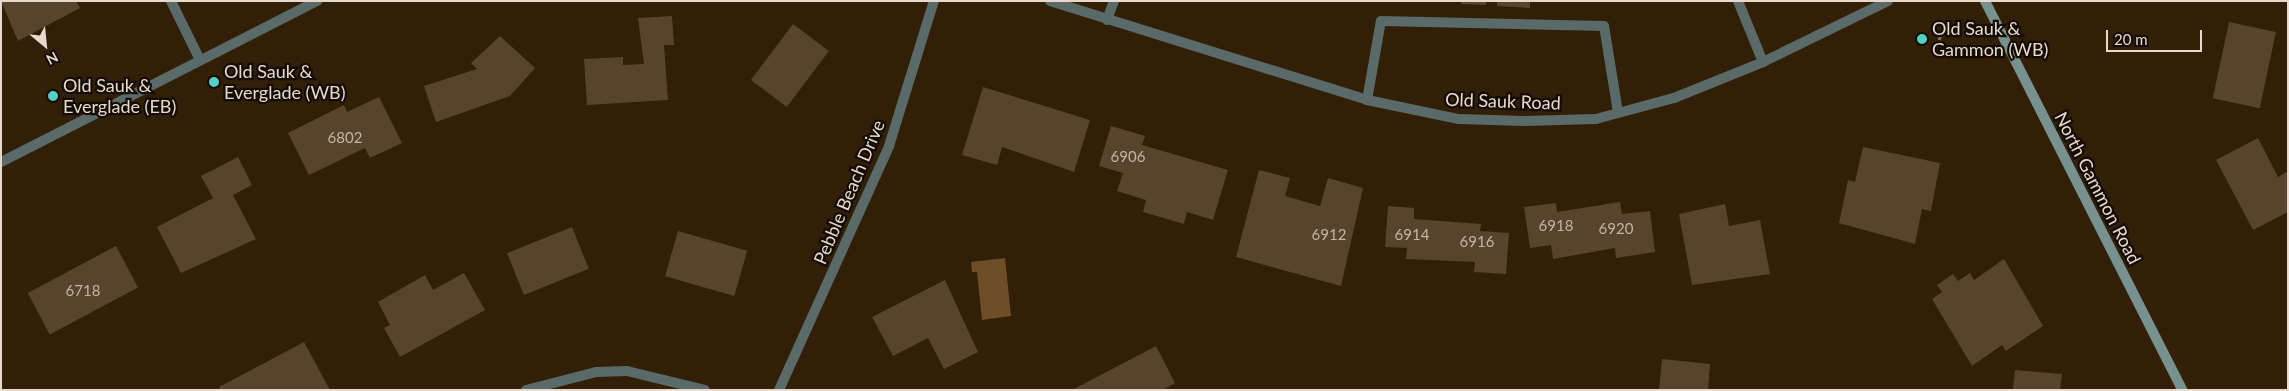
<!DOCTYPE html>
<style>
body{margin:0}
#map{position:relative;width:2289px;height:391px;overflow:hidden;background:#321f08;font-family:Lato,sans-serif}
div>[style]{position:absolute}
.water>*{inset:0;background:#6f4e27}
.building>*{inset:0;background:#58432c;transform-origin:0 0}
.path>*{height:3px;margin-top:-1.5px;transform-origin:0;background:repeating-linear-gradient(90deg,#837360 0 4px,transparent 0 8px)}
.service>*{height:10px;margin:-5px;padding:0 5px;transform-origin:5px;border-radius:5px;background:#596a68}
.minor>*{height:10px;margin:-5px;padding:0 5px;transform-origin:5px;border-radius:5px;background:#596a68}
.tertiary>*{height:10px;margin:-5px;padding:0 5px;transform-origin:5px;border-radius:5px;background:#596a68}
.secondary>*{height:10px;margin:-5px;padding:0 5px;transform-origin:5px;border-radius:5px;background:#76918e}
.dots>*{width:14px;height:14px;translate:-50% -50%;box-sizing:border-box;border:2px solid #140b04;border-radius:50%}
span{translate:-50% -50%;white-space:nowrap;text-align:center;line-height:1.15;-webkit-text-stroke:4.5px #140b04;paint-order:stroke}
.number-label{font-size:15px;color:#c3b4a5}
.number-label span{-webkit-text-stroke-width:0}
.poi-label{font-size:18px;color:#e7dacd}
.left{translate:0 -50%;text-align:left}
.street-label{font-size:18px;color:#e7dacd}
.frame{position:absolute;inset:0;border:2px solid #e7dacd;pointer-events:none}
.north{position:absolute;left:20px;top:20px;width:50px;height:50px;-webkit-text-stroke:4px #140b04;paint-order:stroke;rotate:152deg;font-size:14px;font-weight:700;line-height:20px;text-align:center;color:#e7dacd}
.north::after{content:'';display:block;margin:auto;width:18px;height:22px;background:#e7dacd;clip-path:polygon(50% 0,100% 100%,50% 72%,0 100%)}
.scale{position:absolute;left:2106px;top:30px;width:96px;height:22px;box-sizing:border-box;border:2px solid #e7dacd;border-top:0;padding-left:6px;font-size:15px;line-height:18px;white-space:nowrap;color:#e7dacd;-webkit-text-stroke:4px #140b04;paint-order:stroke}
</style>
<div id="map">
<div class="water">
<div style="clip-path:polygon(1005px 258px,1011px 316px,982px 320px,977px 272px,972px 272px,971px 262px)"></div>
</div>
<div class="building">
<div style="clip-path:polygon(1px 1px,76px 1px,80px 8px,18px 41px)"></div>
<div style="clip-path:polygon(1461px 1px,1486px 1px,1486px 5px,1461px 4px)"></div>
<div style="clip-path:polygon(1497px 1px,1530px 1px,1530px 8px,1497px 6px)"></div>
<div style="clip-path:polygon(672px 16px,674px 45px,664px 45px,668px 100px,587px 105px,584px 59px,623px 57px,623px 65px,644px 64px,638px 18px)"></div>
<div style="left:2229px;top:22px;width:48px;height:78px;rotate:12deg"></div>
<div style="left:793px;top:24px;width:45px;height:70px;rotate:37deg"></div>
<div style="clip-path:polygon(500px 36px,535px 68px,510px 96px,436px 122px,424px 86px,477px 69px,471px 63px)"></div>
<div style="clip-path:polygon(983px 87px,1090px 120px,1074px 172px,1002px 147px,997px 165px,962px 155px)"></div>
<div style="clip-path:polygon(379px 97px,402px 143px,370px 158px,365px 148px,309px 175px,288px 133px,344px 105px,347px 112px)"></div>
<div style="clip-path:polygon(1111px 126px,1145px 136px,1142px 145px,1228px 170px,1213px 220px,1187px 212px,1184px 224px,1143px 212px,1146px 200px,1117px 191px,1123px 173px,1099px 166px)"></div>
<div style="clip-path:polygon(2258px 138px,2278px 177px,2288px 171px,2288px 212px,2253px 230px,2216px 160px)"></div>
<div style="clip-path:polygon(1863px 147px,1940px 163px,1931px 211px,1922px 209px,1915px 244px,1839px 223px,1848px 180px,1855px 182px)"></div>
<div style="clip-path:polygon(238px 157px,252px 185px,233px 195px,256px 239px,181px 273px,157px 227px,213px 198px,201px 176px)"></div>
<div style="clip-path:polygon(1259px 170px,1290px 178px,1285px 196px,1320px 206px,1328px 178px,1363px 188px,1341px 286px,1236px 257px)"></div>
<div style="clip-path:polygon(1620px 202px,1622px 214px,1650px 211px,1655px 252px,1616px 258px,1615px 248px,1553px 259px,1551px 245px,1530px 248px,1524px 207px,1556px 203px,1557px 212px)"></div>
<div style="clip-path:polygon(1725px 204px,1729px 226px,1760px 220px,1770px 274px,1692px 285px,1679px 214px)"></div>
<div style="clip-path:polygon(1388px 206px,1414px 208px,1414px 219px,1481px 224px,1480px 231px,1509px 233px,1506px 274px,1474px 272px,1475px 262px,1406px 259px,1407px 248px,1385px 247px)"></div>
<div style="left:572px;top:227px;width:45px;height:70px;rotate:68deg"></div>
<div style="left:678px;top:231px;width:72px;height:47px;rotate:16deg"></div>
<div style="left:116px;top:246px;width:47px;height:100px;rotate:62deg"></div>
<div style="clip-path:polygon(2004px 259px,2043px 326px,2006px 351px,2002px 345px,1972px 366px,1932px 299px,1942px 292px,1937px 285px,1953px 274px,1958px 281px,1970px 273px,1974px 280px)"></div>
<div style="clip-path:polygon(464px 273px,485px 310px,400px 357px,384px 328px,390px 325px,378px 302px,425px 275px,433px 290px)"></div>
<div style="clip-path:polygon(945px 280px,978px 352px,944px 369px,928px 338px,893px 356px,872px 317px)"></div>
<div style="clip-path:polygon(304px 342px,330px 390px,220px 390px,219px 387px)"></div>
<div style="clip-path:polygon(1156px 346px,1175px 383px,1163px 390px,1072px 390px)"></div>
<div style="clip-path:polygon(1662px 359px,1710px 364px,1708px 390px,1659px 390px)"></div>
<div style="clip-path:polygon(2015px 370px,2062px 374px,2060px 390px,2013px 390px)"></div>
</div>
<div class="path">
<div style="left:1936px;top:47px;width:16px;rotate:-68deg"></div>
</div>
<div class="service">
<div style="left:1738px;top:1px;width:66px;rotate:67.7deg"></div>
<div style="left:1107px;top:20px;width:20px;rotate:-70deg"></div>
<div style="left:1367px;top:100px;width:80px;rotate:-80deg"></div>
<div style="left:1381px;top:21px;width:223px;rotate:1.3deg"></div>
<div style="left:1604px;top:26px;width:87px;rotate:80.8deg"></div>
</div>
<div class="minor">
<div style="left:171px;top:1px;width:66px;rotate:63.8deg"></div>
<div style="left:526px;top:390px;width:72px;rotate:-14.4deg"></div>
<div style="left:596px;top:372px;width:31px;rotate:-2deg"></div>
<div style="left:627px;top:371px;width:80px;rotate:13.7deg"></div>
<div style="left:779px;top:390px;width:268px;rotate:-65.7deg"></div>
<div style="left:889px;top:146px;width:152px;rotate:-72.8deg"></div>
</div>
<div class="tertiary">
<div style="left:1050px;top:1px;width:332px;rotate:17.3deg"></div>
<div style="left:1367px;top:100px;width:94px;rotate:11.7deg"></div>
<div style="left:1459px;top:119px;width:65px;rotate:1.8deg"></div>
<div style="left:1524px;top:121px;width:72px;rotate:-1.6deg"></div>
<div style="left:1596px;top:119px;width:81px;rotate:-15.1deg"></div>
<div style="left:1674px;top:98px;width:96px;rotate:-22deg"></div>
<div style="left:1763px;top:62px;width:139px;rotate:-26deg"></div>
<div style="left:1px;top:162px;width:355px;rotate:-27deg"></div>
</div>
<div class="secondary">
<div style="left:1985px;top:1px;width:436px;rotate:63.1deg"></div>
</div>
<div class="dots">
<div style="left:1922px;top:39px;background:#55cec5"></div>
<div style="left:214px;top:82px;background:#55cec5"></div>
<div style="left:53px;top:96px;background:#55cec5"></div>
</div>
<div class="number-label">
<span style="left:345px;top:138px">6802</span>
<span style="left:1128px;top:157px">6906</span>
<span style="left:1556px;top:226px">6918</span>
<span style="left:1616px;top:229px">6920</span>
<span style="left:1329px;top:235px">6912</span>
<span style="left:1412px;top:235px">6914</span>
<span style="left:1477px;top:242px">6916</span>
<span style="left:83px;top:291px">6718</span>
</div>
<div class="poi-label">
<span class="left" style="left:1932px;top:39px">Old Sauk &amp;<br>Gammon (WB)</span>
<span class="left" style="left:224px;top:82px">Old Sauk &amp;<br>Everglade (WB)</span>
<span class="left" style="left:63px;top:96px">Old Sauk &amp;<br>Everglade (EB)</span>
</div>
<div class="street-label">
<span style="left:1503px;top:101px;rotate:2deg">Old Sauk Road</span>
<span style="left:2098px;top:188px;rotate:63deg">North Gammon Road</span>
<span style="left:849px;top:192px;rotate:-67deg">Pebble Beach Drive</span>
</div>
<div class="frame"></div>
<div class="north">N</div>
<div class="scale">20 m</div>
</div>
